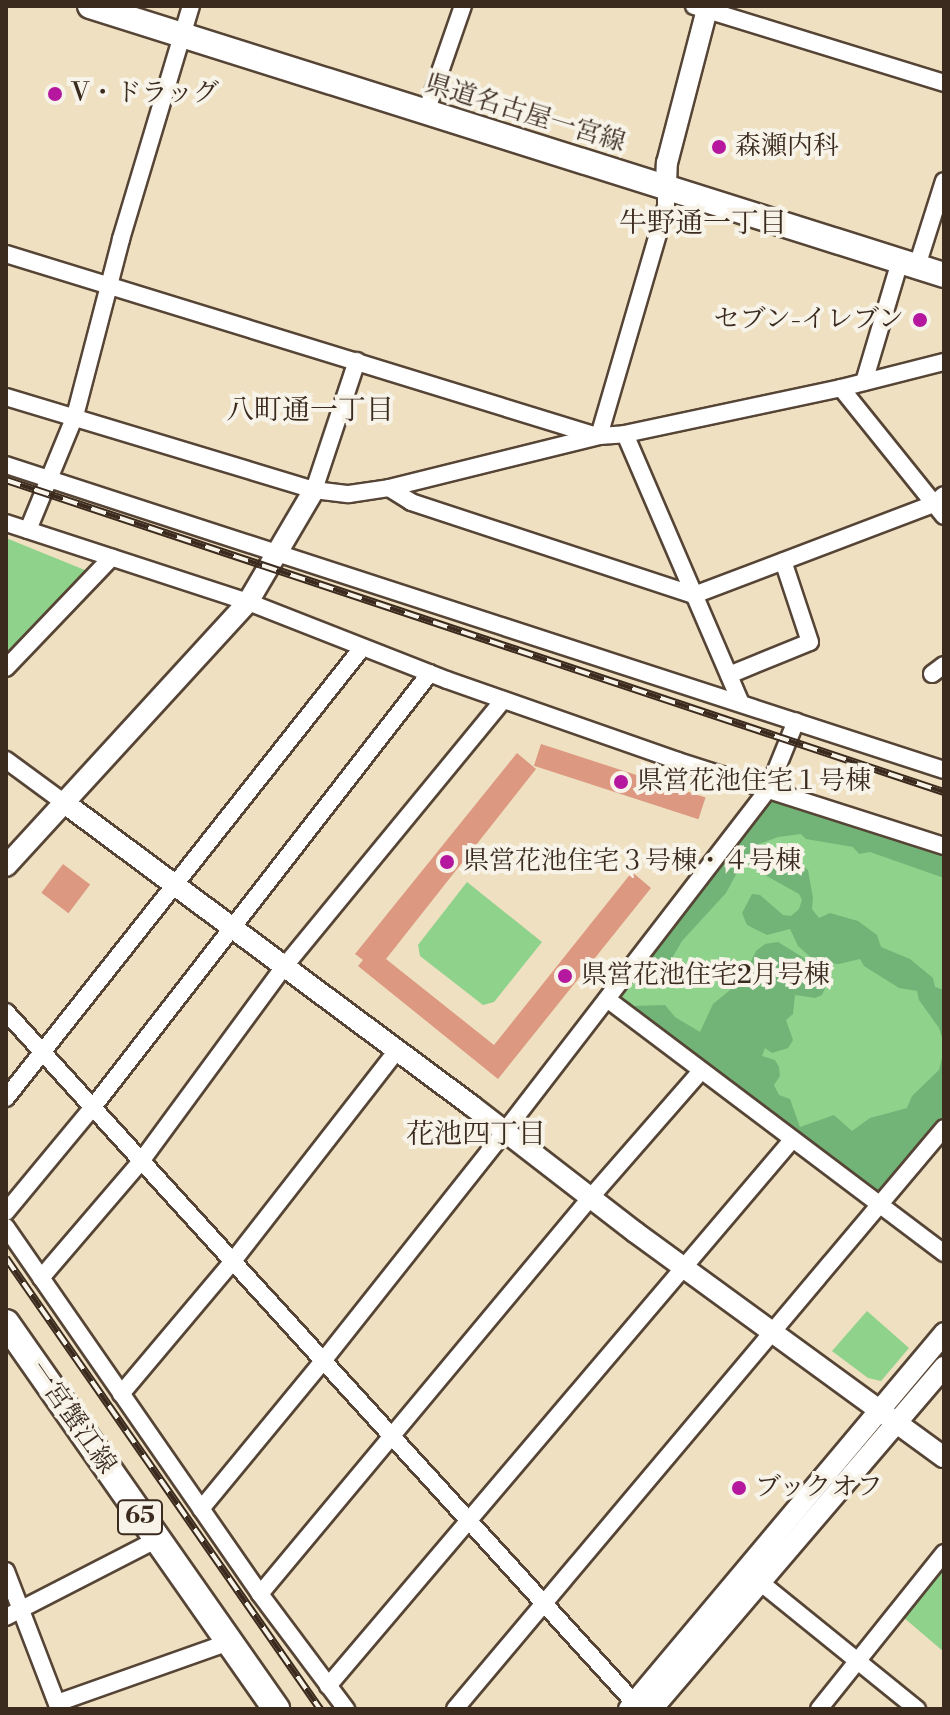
<!DOCTYPE html>
<meta charset="utf-8">
<style>
body{margin:0}
#map{position:relative;width:950px;height:1715px;overflow:hidden;background:#eee0c0;font-family:"Libre Bodoni","Noto Serif JP",serif}
div>[style]{position:absolute}
.green>*{inset:0;background:#8ed28b}
.forest>*{inset:0;background:#72b477}
.building>*{inset:0;background:#dd9881;transform-origin:0 0}
.roads{filter:drop-shadow(2px 0 #564536) drop-shadow(-2px 0 #564536) drop-shadow(0 2px #564536) drop-shadow(0 -2px #564536)}
.minor>*{height:16px;margin:-8px;padding:0 8px;transform-origin:8px;border-radius:8px;background:#fff}
.tertiary>*{height:20px;margin:-10px;padding:0 10px;transform-origin:10px;border-radius:10px;background:#fff}
.secondary>*{height:24px;margin:-12px;padding:0 12px;transform-origin:12px;border-radius:12px;background:#fff}
.primary>*{height:26px;margin:-13px;padding:0 13px;transform-origin:13px;border-radius:13px;background:#fff}
.rail>*{height:8px;margin-top:-4px;transform-origin:0;background:repeating-linear-gradient(90deg,#f7f3e8 0 15px,#3b2a1e 0 30px);box-sizing:border-box;border-block:2px solid #3b2a1e}
.dots>*{width:22px;height:22px;translate:-50% -50%;box-sizing:border-box;border:4px solid #f7f3e8;border-radius:50%}
span{translate:-50% -50%;white-space:nowrap;text-align:center;line-height:1.15;-webkit-text-stroke:8px #f7f3e8;paint-order:stroke}
.shield-label span{padding:2px 6px;background:#f7f3e8;border:2px solid;border-radius:6px;-webkit-text-stroke-width:0}
.shield-label{font-size:24px;color:#3b2a1e;font-weight:700}
.poi-label{font-size:26px;color:#3b2a1e}
.left{translate:0 -50%;text-align:left}
.right{translate:-100% -50%;text-align:right}
.street-label{font-size:26px;color:#3b2a1e}
.neighbourhood-label{font-size:28px;color:#3b2a1e}
.frame{position:absolute;inset:0;border:8px solid #3b2a1e;pointer-events:none}
</style>
<div id="map">
<div class="green">
<div style="clip-path:polygon(6px 538px,97px 575px,6px 665px)"></div>
<div style="clip-path:polygon(773px 796px,944px 850px,944px 1121px,879px 1199px,610px 999px)"></div>
<div style="clip-path:polygon(467px 882px,542px 942px,494px 1002px,483px 1005px,420px 956px,418px 945px)"></div>
<div style="clip-path:polygon(867px 1311px,909px 1348px,881px 1381px,868px 1378px,832px 1351px)"></div>
<div style="clip-path:polygon(944px 1565px,944px 1652px,903px 1617px)"></div>
</div>
<div class="forest">
<div style="clip-path:polygon(768px 797px,944px 851px,944px 878px,870px 852px,859px 854px,853px 847px,806px 839px,801px 834px,778px 837px,759px 844px,745px 858px,726px 893px,682px 941px,663px 974px,636px 985px,632px 977px,661px 946px,674px 922px)"></div>
<div style="clip-path:polygon(787px 854px,808px 870px,813px 898px,812px 909px,819px 918px,830px 913px,858px 921px,877px 935px,881px 947px,910px 959px,933px 978px,935px 987px,944px 990px,944px 1044px,939px 1028px,919px 1000px,917px 991px,899px 988px,864px 966px,860px 959px,839px 964px,817px 963px,798px 946px,790px 929px,767px 935px,747px 925px,742px 913px,752px 894px,760px 895px,783px 915px,791px 916px,799px 909px,802px 900px,799px 894px,765px 875px,765px 864px,775px 855px)"></div>
<div style="clip-path:polygon(778px 942px,804px 958px,827px 984px,822px 995px,815px 998px,795px 995px,793px 1014px,786px 1020px,793px 1040px,788px 1048px,772px 1053px,765px 1048px,762px 1056px,775px 1060px,779px 1067px,780px 1076px,774px 1085px,779px 1095px,790px 1099px,800px 1127px,834px 1115px,852px 1131px,870px 1118px,907px 1108px,912px 1096px,939px 1070px,944px 1050px,944px 1114px,940px 1124px,888px 1180px,883px 1191px,874px 1196px,703px 1066px,699px 1055px,687px 1056px,628px 1013px,633px 1006px,665px 1005px,675px 1017px,700px 1032px,713px 1004px,741px 981px,756px 951px,765px 944px)"></div>
</div>
<div class="building">
<div style="left:541px;top:744px;width:173px;height:23px;rotate:18deg"></div>
<div style="clip-path:polygon(517px 753px,536px 769px,386px 959px,494px 1045px,632px 872px,651px 888px,498px 1079px,358px 966px,363px 960px,355px 954px)"></div>
<div style="left:63px;top:864px;width:34px;height:36px;rotate:37deg"></div>
</div>
<div class="roads">
<div class="minor">
<div style="left:694px;top:6px;width:262px;rotate:17.1deg"></div>
<div style="left:426px;top:112px;width:112px;rotate:-70.8deg"></div>
<div style="left:6px;top:254px;width:618px;rotate:17.12deg"></div>
<div style="left:917px;top:266px;width:89px;rotate:-72.4deg"></div>
<div style="left:864px;top:382px;width:126px;rotate:-73.4deg"></div>
<div style="left:841px;top:388px;width:164px;rotate:51.2deg"></div>
<div style="left:6px;top:397px;width:322px;rotate:16.8deg"></div>
<div style="left:314px;top:490px;width:35px;rotate:7deg"></div>
<div style="left:349px;top:494px;width:40px;rotate:-8.5deg"></div>
<div style="left:389px;top:488px;width:216px;rotate:-13.9deg"></div>
<div style="left:599px;top:436px;width:26px;rotate:-4deg"></div>
<div style="left:625px;top:434px;width:221px;rotate:-12deg"></div>
<div style="left:841px;top:388px;width:106px;rotate:-14.2deg"></div>
<div style="left:625px;top:434px;width:293px;rotate:66.7deg"></div>
<div style="left:599px;top:436px;width:239px;rotate:-73.7deg"></div>
<div style="left:666px;top:207px;width:21px;rotate:-90deg"></div>
<div style="left:6px;top:465px;width:986px;rotate:18.01deg"></div>
<div style="left:389px;top:488px;width:26px;rotate:32deg"></div>
<div style="left:411px;top:502px;width:298px;rotate:18.2deg"></div>
<div style="left:694px;top:595px;width:257px;rotate:-20.8deg"></div>
<div style="left:934px;top:504px;width:13px;rotate:-42deg"></div>
<div style="left:314px;top:490px;width:136px;rotate:-71.6deg"></div>
<div style="left:6px;top:523px;width:255px;rotate:18.1deg"></div>
<div style="left:248px;top:602px;width:214px;rotate:21.4deg"></div>
<div style="left:447px;top:680px;width:245px;rotate:19.3deg"></div>
<div style="left:678px;top:761px;width:279px;rotate:17.7deg"></div>
<div style="left:28px;top:530px;width:123px;rotate:-67.6deg"></div>
<div style="left:75px;top:416px;width:183px;rotate:-75.4deg"></div>
<div style="left:121px;top:239px;width:243px;rotate:-73.3deg"></div>
<div style="left:6px;top:668px;width:153px;rotate:-46.3deg"></div>
<div style="left:932px;top:674px;width:15px;rotate:-37deg"></div>
<div style="left:729px;top:675px;width:87px;rotate:-22.2deg"></div>
<div style="left:810px;top:642px;width:85px;rotate:-108.4deg"></div>
<div style="left:6px;top:760px;width:74px;rotate:36.3deg"></div>
<div style="left:607px;top:999px;width:422px;rotate:37deg"></div>
<div style="left:6px;top:1012px;width:942px;rotate:47.71deg"></div>
<div style="left:6px;top:1098px;width:574px;rotate:-51.65deg"></div>
<div style="left:6px;top:1212px;width:136px;rotate:-50.4deg"></div>
<div style="left:93px;top:1107px;width:549px;rotate:-52.17deg"></div>
<div style="left:6px;top:1227px;width:446px;rotate:55.3deg"></div>
<div style="left:260px;top:1594px;width:144px;rotate:53.2deg"></div>
<div style="left:41px;top:1278px;width:155px;rotate:-49.4deg"></div>
<div style="left:142px;top:1160px;width:240px;rotate:-53.7deg"></div>
<div style="left:284px;top:967px;width:345px;rotate:-50.6deg"></div>
<div style="left:121px;top:1394px;width:174px;rotate:-49.9deg"></div>
<div style="left:233px;top:1261px;width:267px;rotate:-52.1deg"></div>
<div style="left:201px;top:1509px;width:192px;rotate:-50.5deg"></div>
<div style="left:323px;top:1361px;width:293px;rotate:-51.6deg"></div>
<div style="left:505px;top:1131px;width:431px;rotate:-52.4deg"></div>
<div style="left:768px;top:790px;width:74px;rotate:-67.9deg"></div>
<div style="left:6px;top:1571px;width:148px;rotate:69deg"></div>
<div style="left:760px;top:1582px;width:202px;rotate:39deg"></div>
<div style="left:260px;top:1594px;width:517px;rotate:-50.18deg"></div>
<div style="left:591px;top:1197px;width:167px;rotate:-48.9deg"></div>
<div style="left:6px;top:1617px;width:169px;rotate:-27.2deg"></div>
<div style="left:328px;top:1686px;width:717px;rotate:-49.64deg"></div>
<div style="left:57px;top:1703px;width:179px;rotate:-19.5deg"></div>
<div style="left:455px;top:1709px;width:759px;rotate:-49.91deg"></div>
<div style="left:819px;top:1709px;width:200px;rotate:-51.3deg"></div>
</div>
<div class="tertiary">
<div style="left:666px;top:186px;width:23px;rotate:-88deg"></div>
<div style="left:667px;top:163px;width:162px;rotate:-75.4deg"></div>
<div style="left:66px;top:804px;width:506px;rotate:36.64deg"></div>
<div style="left:472px;top:1106px;width:206px;rotate:37.7deg"></div>
<div style="left:635px;top:1232px;width:382px;rotate:36.1deg"></div>
<div style="left:6px;top:866px;width:358px;rotate:-47.5deg"></div>
<div style="left:248px;top:602px;width:130px;rotate:-59.5deg"></div>
<div style="left:629px;top:1709px;width:491px;rotate:-50deg"></div>
<div style="left:652px;top:1709px;width:450px;rotate:-49.5deg"></div>
</div>
<div class="secondary">
<div style="left:90px;top:6px;width:895px;rotate:17.48deg"></div>
</div>
<div class="primary">
<div style="left:6px;top:1323px;width:471px;rotate:55deg"></div>
</div>
</div>
<div class="rail">
<div style="left:6px;top:480px;width:989px;rotate:18.4deg"></div>
<div style="left:6px;top:1258px;width:550px;rotate:55.15deg"></div>
</div>
<div class="dots">
<div style="left:55px;top:94px;background:#b5179e"></div>
<div style="left:719px;top:147px;background:#b5179e"></div>
<div style="left:920px;top:320px;background:#b5179e"></div>
<div style="left:621px;top:782px;background:#b5179e"></div>
<div style="left:447px;top:862px;background:#b5179e"></div>
<div style="left:565px;top:976px;background:#b5179e"></div>
<div style="left:739px;top:1488px;background:#b5179e"></div>
</div>
<div class="shield-label">
<span style="left:140px;top:1517px">65</span>
</div>
<div class="poi-label">
<span class="left" style="left:71px;top:94px">V・ドラッグ</span>
<span class="left" style="left:735px;top:147px">森瀬内科</span>
<span class="right" style="left:904px;top:320px">セブン-イレブン</span>
<span class="left" style="left:637px;top:782px">県営花池住宅１号棟</span>
<span class="left" style="left:463px;top:862px">県営花池住宅３号棟・４号棟</span>
<span class="left" style="left:581px;top:976px">県営花池住宅2月号棟</span>
<span class="left" style="left:755px;top:1488px">ブックオフ</span>
</div>
<div class="street-label">
<span style="left:525px;top:114px;rotate:17deg">県道名古屋一宮線</span>
<span style="left:72px;top:1418px;rotate:55deg">一宮蟹江線</span>
</div>
<div class="neighbourhood-label">
<span style="left:703px;top:224px">牛野通一丁目</span>
<span style="left:310px;top:411px">八町通一丁目</span>
<span style="left:476px;top:1135px">花池四丁目</span>
</div>
<div class="frame"></div>
</div>
